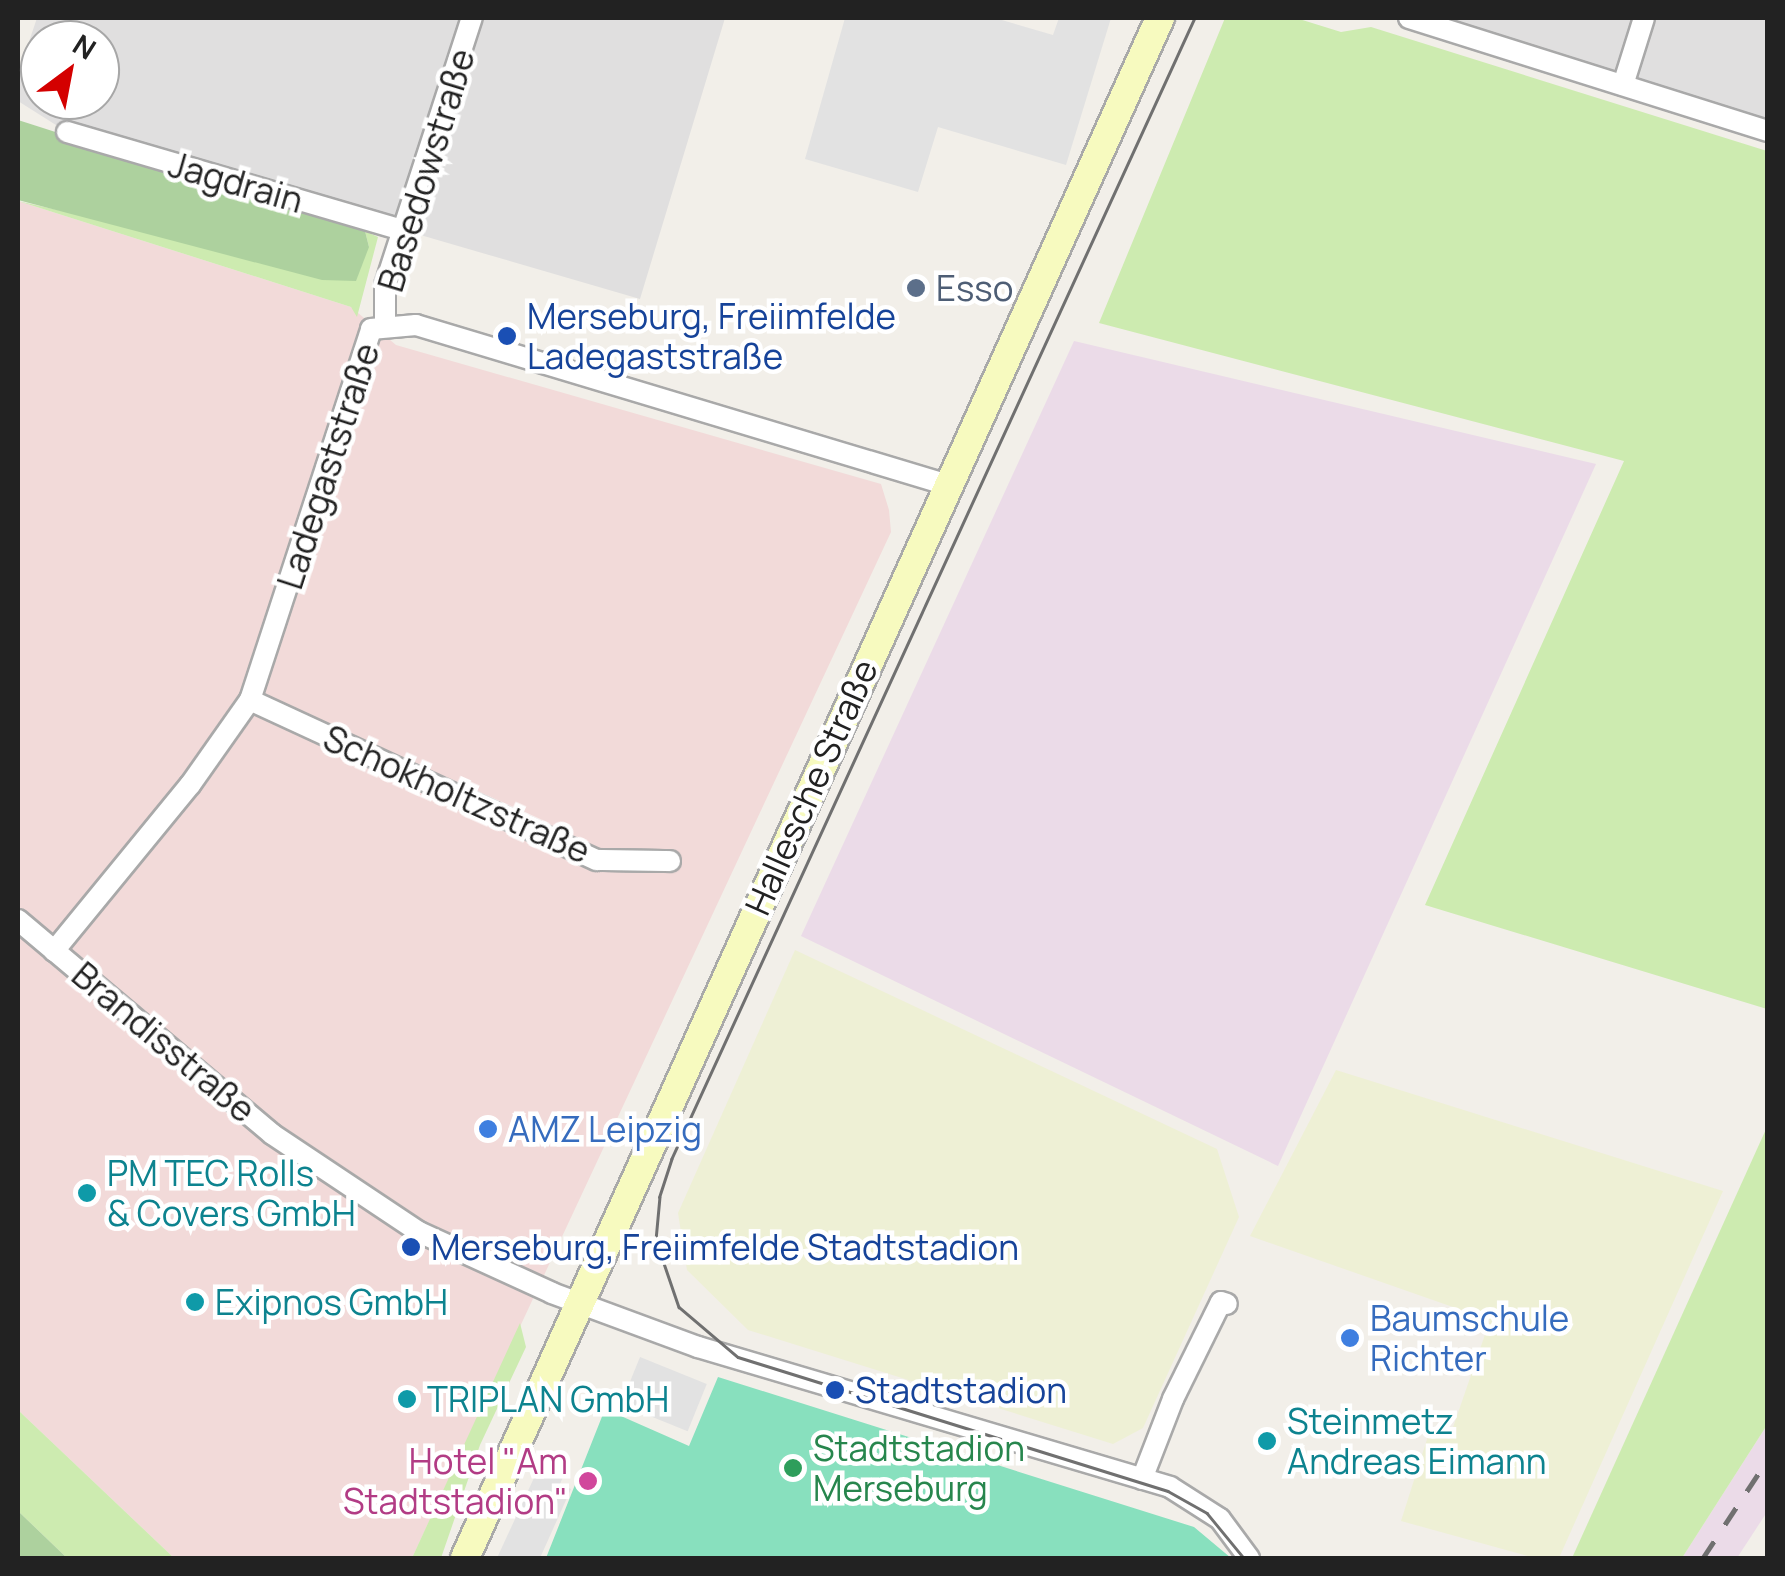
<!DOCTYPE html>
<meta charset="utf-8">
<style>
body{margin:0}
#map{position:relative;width:1785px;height:1576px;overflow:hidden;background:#f2efe9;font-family:Manrope,sans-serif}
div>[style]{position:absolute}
.residential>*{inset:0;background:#e0dfdf}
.commercial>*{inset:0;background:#f2dad9}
.industrial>*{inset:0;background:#ebdbe8}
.farmland>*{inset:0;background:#eef0d5}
.grass>*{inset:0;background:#cdebb0}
.forest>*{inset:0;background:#add19e}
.pitch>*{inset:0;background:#88e0be}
.parking>*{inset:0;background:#e2e2e2;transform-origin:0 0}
.roads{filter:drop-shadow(2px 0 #a9a9a9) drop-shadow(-2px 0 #a9a9a9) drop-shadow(0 2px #a9a9a9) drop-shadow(0 -2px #a9a9a9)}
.street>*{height:20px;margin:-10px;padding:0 10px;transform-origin:10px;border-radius:10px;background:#fff}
.secondary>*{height:28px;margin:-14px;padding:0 14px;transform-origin:14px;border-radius:14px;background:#f7fabf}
.tram>*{height:2.5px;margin:-1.25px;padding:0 1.25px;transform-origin:1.25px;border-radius:1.25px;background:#707070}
.rail>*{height:5px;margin-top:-2.5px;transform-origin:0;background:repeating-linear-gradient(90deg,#707070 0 20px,transparent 0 40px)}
.dots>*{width:28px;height:28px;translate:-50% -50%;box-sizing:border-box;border:5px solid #fff;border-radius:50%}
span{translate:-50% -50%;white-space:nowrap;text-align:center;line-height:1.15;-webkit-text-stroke:9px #fff;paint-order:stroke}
.street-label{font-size:35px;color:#222}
.service-label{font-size:35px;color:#4e5e75}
.left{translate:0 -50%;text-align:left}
.transit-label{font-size:35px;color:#164399}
.shop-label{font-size:35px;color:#366cbe}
.culture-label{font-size:35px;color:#0d838f}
.leisure-label{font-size:35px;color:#27864d}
.hotel-label{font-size:35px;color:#b23c85}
.right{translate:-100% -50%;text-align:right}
.frame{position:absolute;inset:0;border:20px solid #222;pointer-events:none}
.north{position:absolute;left:20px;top:20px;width:100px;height:100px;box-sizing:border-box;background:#fff;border:2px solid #a7a7a7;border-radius:50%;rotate:32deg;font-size:28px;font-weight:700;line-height:40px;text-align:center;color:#222}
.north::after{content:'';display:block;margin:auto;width:35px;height:45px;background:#d40000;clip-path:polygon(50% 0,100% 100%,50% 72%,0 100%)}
</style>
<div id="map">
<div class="residential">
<div style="clip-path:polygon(evenodd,37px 18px,725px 18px,640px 299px,67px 132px,18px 101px,18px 74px,37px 18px,40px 40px,100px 40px,100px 100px,40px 100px,40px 40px)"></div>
<div style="clip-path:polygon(1409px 18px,1767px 18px,1767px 131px)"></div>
</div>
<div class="commercial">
<div style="clip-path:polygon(18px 201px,351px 307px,396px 345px,881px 484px,889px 510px,891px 532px,412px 1558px,174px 1558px,18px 1410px)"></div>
</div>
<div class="industrial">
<div style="clip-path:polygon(1074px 341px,1596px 464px,1278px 1166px,801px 936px)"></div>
<div style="clip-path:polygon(1767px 1425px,1767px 1512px,1737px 1558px,1682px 1558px)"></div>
</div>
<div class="farmland">
<div style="clip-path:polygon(795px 950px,1217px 1149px,1239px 1217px,1143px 1428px,1113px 1444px,748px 1330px,687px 1270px,678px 1213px)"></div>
<div style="clip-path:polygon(1336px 1070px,1723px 1191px,1559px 1558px,1535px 1558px,1401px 1521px,1429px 1433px,1449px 1439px,1490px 1320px,1250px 1236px)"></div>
</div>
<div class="grass">
<div style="clip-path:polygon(1225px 18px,1296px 18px,1341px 32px,1371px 27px,1767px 151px,1767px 1009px,1425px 905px,1624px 461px,1099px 323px)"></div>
<div style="clip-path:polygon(18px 201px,151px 231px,369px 247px,365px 231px,378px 237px,357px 317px,351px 307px)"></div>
<div style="clip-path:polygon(1767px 1127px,1767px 1425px,1682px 1558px,1572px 1558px)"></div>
<div style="clip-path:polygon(520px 1323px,526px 1347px,480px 1445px,441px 1558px,412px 1558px)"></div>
<div style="clip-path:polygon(18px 1410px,174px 1558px,67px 1558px,18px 1511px)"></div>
</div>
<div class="forest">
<div style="clip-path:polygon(18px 120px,365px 231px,369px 247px,356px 281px,322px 280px,18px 200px)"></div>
<div style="clip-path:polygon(18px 1511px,67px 1558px,18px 1558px)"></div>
</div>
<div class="pitch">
<div style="clip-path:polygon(718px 1377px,1194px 1527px,1231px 1558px,546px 1558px,605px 1409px,689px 1446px)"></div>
</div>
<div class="parking">
<div style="clip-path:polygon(845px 18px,995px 18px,1053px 35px,1059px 18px,1111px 18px,1066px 165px,938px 127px,918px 192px,805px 159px)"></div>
<div style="left:640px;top:1357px;width:72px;height:51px;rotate:22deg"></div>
<div style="clip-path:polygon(539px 1467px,563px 1477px,560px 1484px,571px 1489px,540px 1558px,497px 1558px)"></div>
</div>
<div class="roads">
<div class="street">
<div style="left:1409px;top:18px;width:376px;rotate:17.5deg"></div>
<div style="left:1623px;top:85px;width:70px;rotate:-72.6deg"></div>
<div style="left:67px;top:132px;width:352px;rotate:16.3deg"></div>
<div style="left:385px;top:324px;width:39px;rotate:-90deg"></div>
<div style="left:385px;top:285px;width:281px;rotate:-72deg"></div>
<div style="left:250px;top:700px;width:382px;rotate:24.8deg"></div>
<div style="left:597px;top:860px;width:73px;rotate:0.8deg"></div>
<div style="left:18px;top:920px;width:332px;rotate:40.1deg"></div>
<div style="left:272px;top:1134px;width:177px;rotate:33.7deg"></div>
<div style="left:419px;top:1232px;width:146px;rotate:24.6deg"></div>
<div style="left:552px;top:1293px;width:156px;rotate:20.3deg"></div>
<div style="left:698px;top:1347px;width:492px;rotate:16.5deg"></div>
<div style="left:1170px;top:1487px;width:59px;rotate:32.6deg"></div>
<div style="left:1220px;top:1519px;width:49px;rotate:53.4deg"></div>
<div style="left:54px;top:951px;width:215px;rotate:-50.7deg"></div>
<div style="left:190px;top:785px;width:104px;rotate:-54.8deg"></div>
<div style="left:250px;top:700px;width:390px;rotate:-71.9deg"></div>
<div style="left:371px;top:329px;width:45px;rotate:-5.1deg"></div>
<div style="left:416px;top:325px;width:556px;rotate:16.74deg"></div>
<div style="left:1142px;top:1479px;width:86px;rotate:-68.8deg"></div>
<div style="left:1173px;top:1399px;width:108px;rotate:-63.7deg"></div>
<div style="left:1221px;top:1302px;width:6px;rotate:18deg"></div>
</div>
<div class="secondary">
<div style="left:465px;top:1558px;width:1690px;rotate:-65.71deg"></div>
</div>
</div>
<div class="tram">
<div style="left:1195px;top:18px;width:1255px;rotate:114.63deg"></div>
<div style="left:672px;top:1159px;width:40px;rotate:108deg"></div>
<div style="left:660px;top:1197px;width:43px;rotate:95.3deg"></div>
<div style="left:656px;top:1240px;width:71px;rotate:71.1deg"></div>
<div style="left:679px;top:1307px;width:77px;rotate:40.3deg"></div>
<div style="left:738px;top:1357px;width:450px;rotate:17.3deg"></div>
<div style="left:1168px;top:1491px;width:45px;rotate:29.4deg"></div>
<div style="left:1207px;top:1513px;width:58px;rotate:50.6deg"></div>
</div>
<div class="rail">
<div style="left:1703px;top:1558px;width:118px;rotate:-56.7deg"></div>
</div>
<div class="dots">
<div style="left:916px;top:288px;background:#5c6f8a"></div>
<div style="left:507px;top:336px;background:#1a4fb4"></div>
<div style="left:488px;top:1129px;background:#3f7fe0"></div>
<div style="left:87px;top:1193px;background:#0f9aa8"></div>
<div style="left:411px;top:1247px;background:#1a4fb4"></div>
<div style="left:195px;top:1302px;background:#0f9aa8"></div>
<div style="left:1350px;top:1338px;background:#3f7fe0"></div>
<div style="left:835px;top:1390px;background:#1a4fb4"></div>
<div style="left:407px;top:1399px;background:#0f9aa8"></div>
<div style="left:1267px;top:1441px;background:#0f9aa8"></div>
<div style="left:793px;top:1468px;background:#2e9e5b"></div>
<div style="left:588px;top:1481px;background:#d1479c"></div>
</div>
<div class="street-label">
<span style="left:426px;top:170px;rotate:-73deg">Basedowstraße</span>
<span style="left:236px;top:182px;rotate:16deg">Jagdrain</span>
<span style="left:328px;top:466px;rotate:-72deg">Ladegaststraße</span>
<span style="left:811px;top:787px;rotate:-66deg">Hallesche Straße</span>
<span style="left:457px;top:794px;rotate:24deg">Schokholtzstraße</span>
<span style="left:164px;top:1042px;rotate:40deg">Brandisstraße</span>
</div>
<div class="service-label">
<span class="left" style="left:936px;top:288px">Esso</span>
</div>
<div class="transit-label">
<span class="left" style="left:527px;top:336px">Merseburg, Freiimfelde<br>Ladegaststraße</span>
<span class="left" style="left:431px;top:1247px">Merseburg, Freiimfelde Stadtstadion</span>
<span class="left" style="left:855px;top:1390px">Stadtstadion</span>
</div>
<div class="shop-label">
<span class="left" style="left:508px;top:1129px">AMZ Leipzig</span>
<span class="left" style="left:1370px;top:1338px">Baumschule<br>Richter</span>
</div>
<div class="culture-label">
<span class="left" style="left:107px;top:1193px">PM TEC Rolls<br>&amp; Covers GmbH</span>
<span class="left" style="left:215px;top:1302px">Exipnos GmbH</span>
<span class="left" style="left:427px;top:1399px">TRIPLAN GmbH</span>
<span class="left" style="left:1287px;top:1441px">Steinmetz<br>Andreas Eimann</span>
</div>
<div class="leisure-label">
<span class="left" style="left:813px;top:1468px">Stadtstadion<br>Merseburg</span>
</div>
<div class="hotel-label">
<span class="right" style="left:568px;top:1481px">Hotel "Am<br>Stadtstadion"</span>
</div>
<div class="frame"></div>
<div class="north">N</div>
</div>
